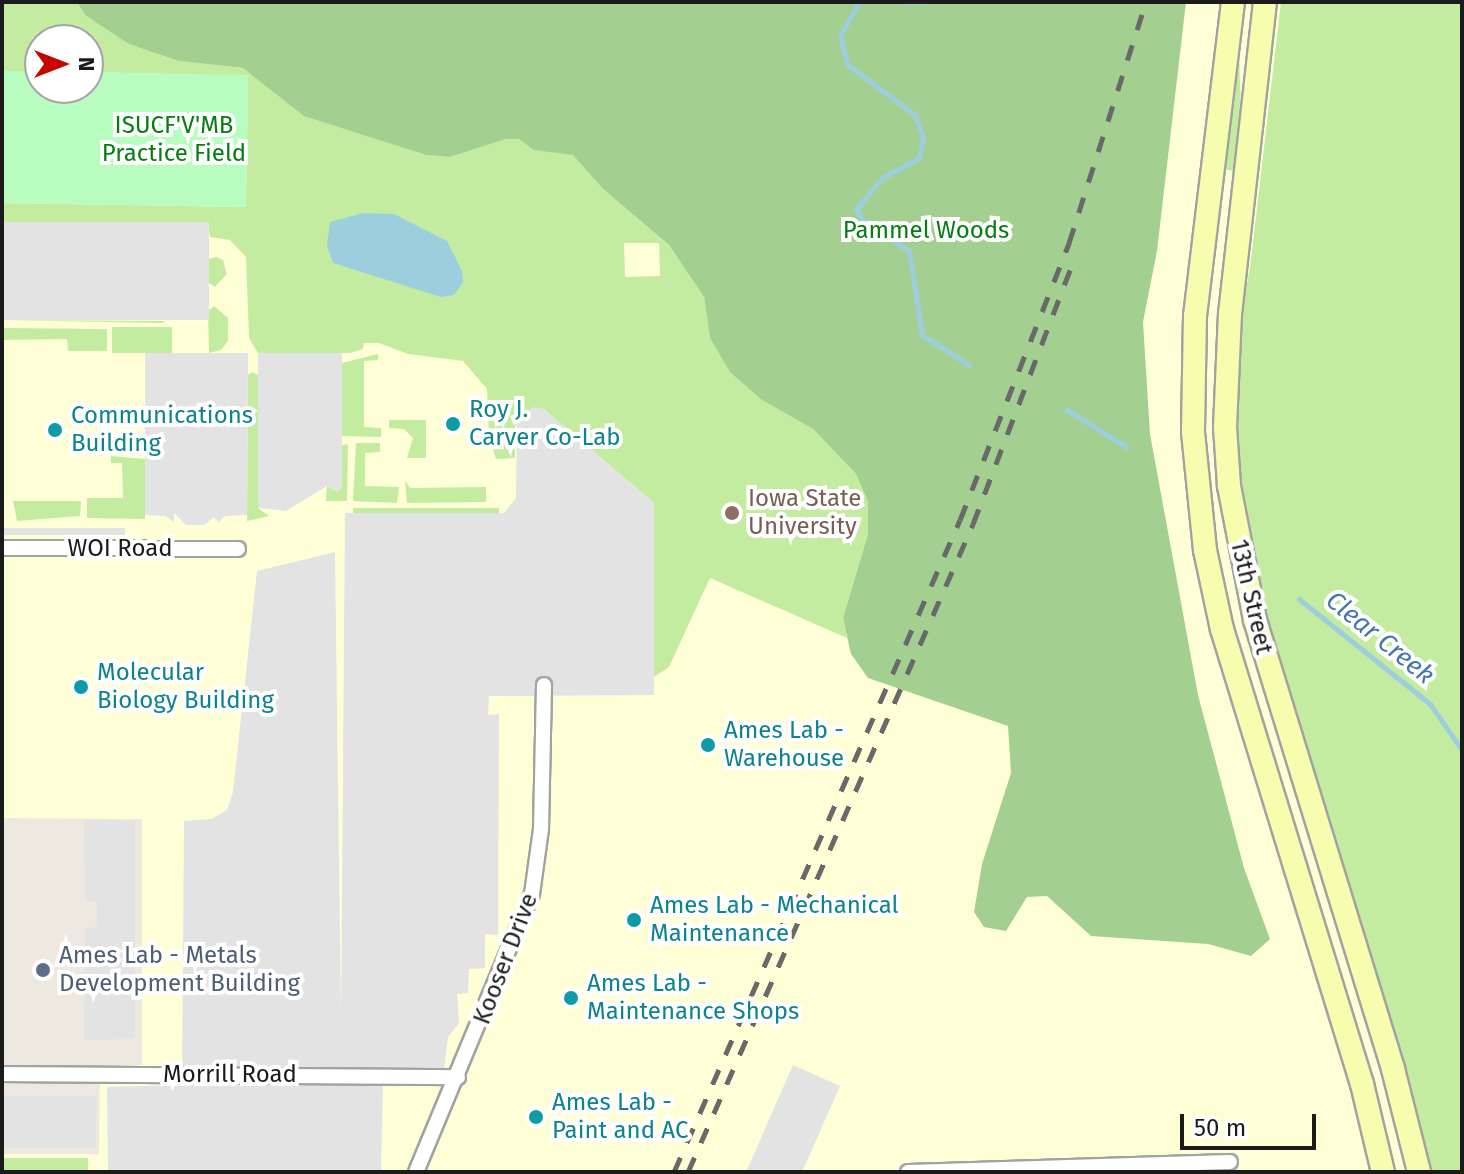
<!DOCTYPE html>
<style>
body{margin:0}
#map{position:relative;width:1464px;height:1174px;overflow:hidden;background:#ede9e0;font-family:"Fira Sans",sans-serif}
div>[style]{position:absolute}
.education>*{inset:0;background:#feffd7}
.grass>*{inset:0;background:#c4eca1;transform-origin:0 0}
.forest>*{inset:0;background:#a3d091}
.park>*{inset:0;background:#b8fcbf}
.parking>*{inset:0;background:#e3e3e3;transform-origin:0 0}
.water>*{inset:0;background:#9dcede}
.stream>*{height:5px;margin:-2.5px;padding:0 2.5px;transform-origin:2.5px;border-radius:2.5px;background:#9dcede}
.roads{filter:drop-shadow(2px 0 #a2a2a2) drop-shadow(-2px 0 #a2a2a2) drop-shadow(0 2px #a2a2a2) drop-shadow(0 -2px #a2a2a2)}
.minor>*{height:14px;margin:-7px;padding:0 7px;transform-origin:7px;border-radius:7px;background:#fff}
.secondary>*{height:22px;margin:-11px;padding:0 11px;transform-origin:11px;border-radius:11px;background:#f7fdae}
.rail>*{height:5px;margin-top:-2.5px;transform-origin:0;background:repeating-linear-gradient(90deg,#696969 0 16px,transparent 0 32px)}
.dots>*{width:22px;height:22px;translate:-50% -50%;box-sizing:border-box;border:4px solid #fff;border-radius:50%}
span{translate:-50% -50%;white-space:nowrap;text-align:center;line-height:1.15;-webkit-text-stroke:8px #fff;paint-order:stroke}
.park-label{font-size:24px;color:#057d11}
.culture-label{font-size:24px;color:#0d838f}
.left{translate:0 -50%;text-align:left}
.education-label{font-size:24px;color:#785e54}
.street-label{font-size:24px;color:#1b1b1b}
.service-label{font-size:24px;color:#4e5e75}
.water-label{font-size:26px;color:#4377af;font-style:italic}
.frame{position:absolute;inset:0;border:4px solid #1b1b1b;pointer-events:none}
.north{position:absolute;left:24px;top:24px;width:80px;height:80px;box-sizing:border-box;background:#fff;border:2px solid #a4a4a4;border-radius:50%;rotate:90deg;font-size:22px;font-weight:700;line-height:32px;text-align:center;color:#1b1b1b}
.north::after{content:'';display:block;margin:auto;width:28px;height:36px;background:#c60400;clip-path:polygon(50% 0,100% 100%,50% 72%,0 100%)}
.scale{position:absolute;left:1180px;top:1114px;width:136px;height:36px;box-sizing:border-box;border:4px solid #1b1b1b;border-top:0;padding-left:10px;font-size:24px;line-height:28px;white-space:nowrap;color:#1b1b1b;-webkit-text-stroke:6px #fff;paint-order:stroke}
</style>
<div id="map">
<div class="education">
<div style="clip-path:polygon(2px 2px,1462px 2px,1462px 1172px,2px 1172px,2px 1154px,99px 1154px,100px 1066px,142px 1065px,142px 819px,2px 818px,2px 203px,246px 207px,248px 76px,88px 72px,88px 40px,40px 40px,40px 71px,2px 71px)"></div>
</div>
<div class="grass">
<div style="clip-path:polygon(evenodd,2px 2px,77px 2px,85px 15px,179px 61px,243px 68px,377px 139px,426px 155px,450px 157px,506px 139px,519px 139px,533px 150px,573px 154px,603px 189px,669px 245px,704px 297px,710px 338px,762px 400px,813px 429px,856px 474px,868px 502px,868px 534px,843px 618px,847px 638px,710px 578px,669px 667px,654px 677px,654px 503px,544px 409px,515px 426px,515px 458px,496px 459px,489px 436px,487px 389px,463px 361px,408px 354px,379px 343px,364px 343px,363px 349px,350px 353px,258px 353px,249px 338px,246px 257px,230px 240px,210px 237px,208px 222px,2px 222px,2px 203px,246px 207px,248px 76px,88px 72px,88px 40px,40px 40px,40px 71px,2px 71px,2px 2px,624px 243px,659px 243px,660px 276px,625px 277px,624px 243px)"></div>
<div style="clip-path:polygon(1281px 2px,1462px 2px,1462px 1172px,1430px 1172px,1407px 1078px,1266px 621px,1242px 497px,1235px 384px,1237px 333px,1250px 268px)"></div>
<div style="clip-path:polygon(1239px 54px,1241px 108px,1234px 171px,1221px 169px)"></div>
<div style="clip-path:polygon(216px 257px,223px 260px,227px 274px,215px 287px,209px 283px,209px 259px)"></div>
<div style="clip-path:polygon(214px 306px,228px 318px,228px 341px,221px 350px,209px 353px,208px 311px)"></div>
<div style="clip-path:polygon(2px 320px,166px 321px,162px 323px)"></div>
<div style="left:172px;top:327px;width:26px;height:60px;rotate:90deg"></div>
<div style="clip-path:polygon(2px 328px,107px 329px,107px 351px,68px 351px,67px 339px,2px 340px)"></div>
<div style="clip-path:polygon(378px 354px,378px 360px,364px 361px,364px 427px,381px 428px,381px 437px,342px 436px,342px 363px)"></div>
<div style="clip-path:polygon(252px 372px,258px 375px,258px 508px,269px 516px,247px 521px,248px 375px)"></div>
<div style="clip-path:polygon(389px 420px,426px 420px,426px 458px,407px 458px,413px 438px,404px 429px,389px 428px)"></div>
<div style="clip-path:polygon(356px 443px,380px 443px,380px 452px,365px 453px,365px 486px,399px 487px,397px 503px,353px 501px)"></div>
<div style="clip-path:polygon(348px 444px,347px 501px,326px 501px,327px 486px,342px 488px,342px 445px)"></div>
<div style="clip-path:polygon(111px 456px,145px 459px,145px 519px,87px 518px,87px 498px,123px 498px,122px 463px,111px 463px)"></div>
<div style="clip-path:polygon(405px 481px,410px 488px,486px 487px,486px 502px,407px 503px)"></div>
<div style="clip-path:polygon(13px 501px,81px 501px,80px 516px,17px 521px)"></div>
<div style="left:353px;top:508px;width:146px;height:5px"></div>
<div style="left:2px;top:1158px;width:86px;height:14px"></div>
</div>
<div class="forest">
<div style="clip-path:polygon(77px 2px,1186px 2px,1157px 251px,1143px 322px,1150px 434px,1198px 695px,1244px 868px,1270px 939px,1251px 956px,1208px 944px,1091px 936px,1047px 896px,1027px 897px,1006px 931px,984px 927px,974px 912px,982px 864px,1011px 773px,1008px 726px,868px 678px,851px 654px,843px 618px,868px 534px,868px 502px,856px 474px,813px 429px,762px 400px,730px 372px,710px 338px,704px 297px,669px 245px,603px 189px,573px 155px,533px 150px,519px 139px,506px 139px,450px 157px,426px 155px,304px 116px,243px 68px,179px 61px,129px 44px,85px 15px)"></div>
</div>
<div class="park">
<div style="clip-path:polygon(2px 71px,40px 71px,40px 88px,88px 88px,88px 72px,248px 75px,246px 207px,2px 203px)"></div>
</div>
<div class="parking">
<div style="left:2px;top:222px;width:207px;height:98px"></div>
<div style="clip-path:polygon(145px 353px,248px 353px,247px 515px,225px 516px,219px 522px,214px 517px,204px 525px,186px 525px,174px 513px,174px 522px,165px 516px,145px 515px)"></div>
<div style="clip-path:polygon(258px 353px,342px 353px,342px 488px,337px 492px,327px 486px,286px 511px,258px 508px)"></div>
<div style="clip-path:polygon(533px 407px,544px 409px,654px 503px,654px 695px,489px 696px,488px 715px,499px 714px,498px 935px,485px 934px,485px 968px,469px 969px,468px 993px,457px 994px,459px 1023px,448px 1037px,442px 1085px,383px 1084px,381px 1172px,108px 1172px,107px 1087px,182px 1085px,184px 821px,212px 819px,227px 810px,233px 792px,257px 571px,335px 552px,341px 1015px,345px 513px,504px 513px,516px 498px,517px 420px)"></div>
<div style="left:2px;top:528px;width:123px;height:7px"></div>
<div style="clip-path:polygon(84px 820px,135px 821px,135px 1039px,84px 1040px,85px 928px,97px 927px,97px 902px,85px 901px)"></div>
<div style="clip-path:polygon(793px 1065px,840px 1086px,802px 1172px,746px 1172px)"></div>
<div style="left:2px;top:1096px;width:94px;height:52px"></div>
</div>
<div class="water">
<div style="clip-path:polygon(363px 213px,394px 214px,447px 241px,462px 271px,463px 282px,454px 295px,441px 297px,333px 263px,327px 246px,330px 222px)"></div>
</div>
<div class="stream">
<div style="left:859px;top:2px;width:39px;rotate:119deg"></div>
<div style="left:840px;top:36px;width:30px;rotate:75deg"></div>
<div style="left:848px;top:65px;width:84px;rotate:36.7deg"></div>
<div style="left:915px;top:115px;width:23px;rotate:70deg"></div>
<div style="left:923px;top:137px;width:21px;rotate:101deg"></div>
<div style="left:919px;top:158px;width:42px;rotate:151.6deg"></div>
<div style="left:882px;top:178px;width:40px;rotate:130deg"></div>
<div style="left:856px;top:209px;width:13px;rotate:58deg"></div>
<div style="left:863px;top:220px;width:55px;rotate:34deg"></div>
<div style="left:909px;top:251px;width:85px;rotate:81.2deg"></div>
<div style="left:922px;top:335px;width:56px;rotate:32.6deg"></div>
<div style="left:904px;top:2px;width:22px"></div>
<div style="left:1067px;top:410px;width:70px;rotate:31.7deg"></div>
<div style="left:1299px;top:599px;width:168px;rotate:38.7deg"></div>
<div style="left:1430px;top:704px;width:56px;rotate:55.2deg"></div>
</div>
<div class="roads">
<div class="minor">
<div style="left:2px;top:548px;width:236px;rotate:0.2deg"></div>
<div style="left:2px;top:1074px;width:456px;rotate:0.4deg"></div>
<div style="left:416px;top:1172px;width:301px;rotate:-67.4deg"></div>
<div style="left:532px;top:894px;width:66px;rotate:-82.1deg"></div>
<div style="left:541px;top:829px;width:144px;rotate:-88.8deg"></div>
<div style="left:908px;top:1172px;width:322px;rotate:-1.8deg"></div>
</div>
<div class="secondary">
<div style="left:1233px;top:2px;width:316px;rotate:96.9deg"></div>
<div style="left:1195px;top:316px;width:116px;rotate:91deg"></div>
<div style="left:1193px;top:432px;width:119px;rotate:84.2deg"></div>
<div style="left:1205px;top:550px;width:81px;rotate:77.9deg"></div>
<div style="left:1222px;top:629px;width:476px;rotate:72.9deg"></div>
<div style="left:1362px;top:1084px;width:90px;rotate:76.6deg"></div>
<div style="left:1265px;top:2px;width:313px;rotate:96.4deg"></div>
<div style="left:1230px;top:313px;width:114px;rotate:92.5deg"></div>
<div style="left:1225px;top:427px;width:59px;rotate:86.1deg"></div>
<div style="left:1229px;top:486px;width:136px;rotate:79deg"></div>
<div style="left:1255px;top:620px;width:470px;rotate:72.9deg"></div>
<div style="left:1393px;top:1069px;width:106px;rotate:75.8deg"></div>
</div>
</div>
<div class="rail">
<div style="left:674px;top:1172px;width:712px;rotate:-66.32deg"></div>
<div style="left:960px;top:520px;width:298px;rotate:-68.5deg"></div>
<div style="left:1069px;top:243px;width:253px;rotate:-72.3deg"></div>
<div style="left:688px;top:1172px;width:708px;rotate:-66.26deg"></div>
<div style="left:973px;top:524px;width:274px;rotate:-69.1deg"></div>
</div>
<div class="dots">
<div style="left:453px;top:424px;background:#0f9aa8"></div>
<div style="left:55px;top:430px;background:#0f9aa8"></div>
<div style="left:732px;top:513px;background:#8d6e63"></div>
<div style="left:81px;top:687px;background:#0f9aa8"></div>
<div style="left:708px;top:745px;background:#0f9aa8"></div>
<div style="left:634px;top:920px;background:#0f9aa8"></div>
<div style="left:43px;top:970px;background:#5c6f8a"></div>
<div style="left:571px;top:998px;background:#0f9aa8"></div>
<div style="left:536px;top:1117px;background:#0f9aa8"></div>
</div>
<div class="park-label">
<span style="left:174px;top:140px">ISUCF'V'MB<br>Practice Field</span>
<span style="left:926px;top:231px">Pammel Woods</span>
</div>
<div class="culture-label">
<span class="left" style="left:469px;top:424px">Roy J.<br>Carver Co-Lab</span>
<span class="left" style="left:71px;top:430px">Communications<br>Building</span>
<span class="left" style="left:97px;top:687px">Molecular<br>Biology Building</span>
<span class="left" style="left:724px;top:745px">Ames Lab -<br>Warehouse</span>
<span class="left" style="left:650px;top:920px">Ames Lab - Mechanical<br>Maintenance</span>
<span class="left" style="left:587px;top:998px">Ames Lab -<br>Maintenance Shops</span>
<span class="left" style="left:552px;top:1117px">Ames Lab -<br>Paint and AC</span>
</div>
<div class="education-label">
<span class="left" style="left:748px;top:513px">Iowa State<br>University</span>
</div>
<div class="street-label">
<span style="left:120px;top:549px">WOI Road</span>
<span style="left:1251px;top:597px;rotate:77deg">13th Street</span>
<span style="left:506px;top:959px;rotate:-69deg">Kooser Drive</span>
<span style="left:230px;top:1075px">Morrill Road</span>
</div>
<div class="service-label">
<span class="left" style="left:59px;top:970px">Ames Lab - Metals<br>Development Building</span>
</div>
<div class="water-label">
<span style="left:1380px;top:638px;rotate:39deg">Clear Creek</span>
</div>
<div class="frame"></div>
<div class="north">N</div>
<div class="scale">50 m</div>
</div>
